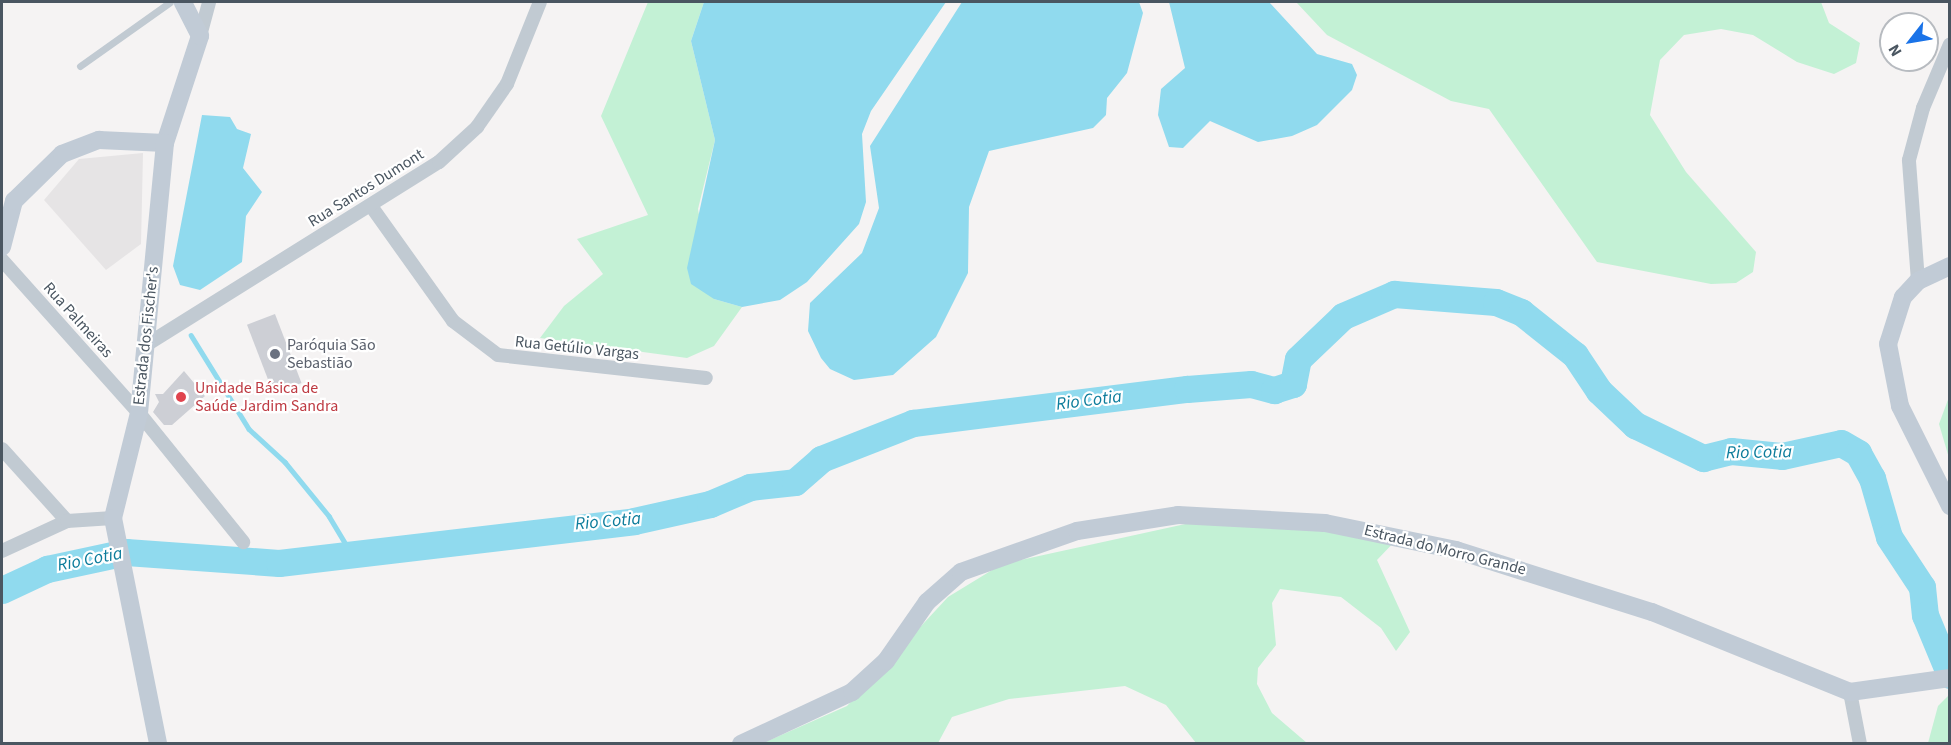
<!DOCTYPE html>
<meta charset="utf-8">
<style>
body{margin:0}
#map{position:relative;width:1951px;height:745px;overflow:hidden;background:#f5f3f3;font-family:"Source Sans 3",sans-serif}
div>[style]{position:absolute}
.education>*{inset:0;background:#e6e4e5}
.green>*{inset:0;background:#c3f1d5}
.water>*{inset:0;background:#90daee}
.stream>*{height:4.5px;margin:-2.25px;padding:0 2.25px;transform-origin:2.25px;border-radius:2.25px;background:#90daee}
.river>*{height:27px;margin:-13.5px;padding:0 13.5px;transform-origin:13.5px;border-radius:13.5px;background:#90daee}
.building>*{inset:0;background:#cdcfd5;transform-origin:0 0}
.lane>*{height:7px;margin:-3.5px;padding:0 3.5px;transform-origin:3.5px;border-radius:3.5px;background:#c1cad2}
.street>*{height:14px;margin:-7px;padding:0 7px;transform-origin:7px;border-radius:7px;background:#c1cad2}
.secondary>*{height:18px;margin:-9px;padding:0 9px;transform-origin:9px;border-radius:9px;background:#c1cbd6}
.dots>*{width:16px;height:16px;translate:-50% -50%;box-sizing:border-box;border:3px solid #fff;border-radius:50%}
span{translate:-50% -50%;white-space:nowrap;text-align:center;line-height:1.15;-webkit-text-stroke:4.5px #fff;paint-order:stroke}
.street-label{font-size:16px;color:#4a5661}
.worship-label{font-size:16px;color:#5b616d}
.left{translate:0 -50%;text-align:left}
.health-label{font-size:16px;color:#be3a42}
.water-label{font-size:18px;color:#0c7c9b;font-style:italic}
.frame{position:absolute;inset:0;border:3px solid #4a5661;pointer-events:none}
.north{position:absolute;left:1879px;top:12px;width:60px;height:60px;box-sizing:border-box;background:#fff;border:2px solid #b7bbc0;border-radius:50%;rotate:239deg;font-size:16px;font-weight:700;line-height:24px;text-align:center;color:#4a5661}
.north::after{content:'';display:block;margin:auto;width:21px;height:27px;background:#1a73e8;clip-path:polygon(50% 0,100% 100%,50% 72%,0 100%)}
</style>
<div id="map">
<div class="education">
<div style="clip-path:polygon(143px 153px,141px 244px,106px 270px,44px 200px,79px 159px)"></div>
</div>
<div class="green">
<div style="clip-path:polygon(648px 2px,704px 2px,691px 41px,715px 140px,698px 209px,714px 299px,742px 307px,714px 346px,687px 358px,540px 338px,564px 306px,603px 274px,577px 239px,648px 215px,601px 116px)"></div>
<div style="clip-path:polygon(1296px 2px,1821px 2px,1829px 23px,1860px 43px,1856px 63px,1834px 74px,1797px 62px,1753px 35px,1721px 29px,1684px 35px,1660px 60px,1650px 115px,1686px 172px,1756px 252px,1753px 272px,1736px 283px,1711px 284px,1597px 262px,1489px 109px,1451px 101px,1327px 35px)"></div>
<div style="clip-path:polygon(1949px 397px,1949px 458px,1939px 424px)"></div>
<div style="clip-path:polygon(1222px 516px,1399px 537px,1377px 560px,1410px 632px,1396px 651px,1381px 628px,1341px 597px,1280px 589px,1272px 603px,1276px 645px,1258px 668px,1257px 684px,1272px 713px,1307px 743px,1196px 743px,1166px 705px,1125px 686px,1009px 699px,952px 717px,938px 743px,761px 744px,847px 706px,948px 597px,1002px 564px)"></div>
<div style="clip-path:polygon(1949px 695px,1949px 743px,1928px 743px,1938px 706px)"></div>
</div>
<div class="water">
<div style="clip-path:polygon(704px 2px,946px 2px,871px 111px,862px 134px,866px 202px,859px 224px,807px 282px,780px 300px,742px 307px,714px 299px,691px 284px,687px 268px,715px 140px,691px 41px)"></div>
<div style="clip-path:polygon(962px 2px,1139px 2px,1143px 13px,1127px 73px,1107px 98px,1106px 115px,1093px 128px,989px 151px,969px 207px,968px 273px,936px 337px,893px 375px,854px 380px,830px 369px,821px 358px,808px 331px,810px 303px,862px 253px,879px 208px,870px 146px)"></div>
<div style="clip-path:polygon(1169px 2px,1269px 2px,1317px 54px,1352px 64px,1357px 75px,1352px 90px,1317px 125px,1292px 136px,1258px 142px,1210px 121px,1183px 148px,1169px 147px,1158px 115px,1161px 89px,1185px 68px)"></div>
<div style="clip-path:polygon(202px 115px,230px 117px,237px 129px,251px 134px,243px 168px,262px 192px,246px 216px,242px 262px,200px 290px,180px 285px,173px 266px)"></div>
</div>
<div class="stream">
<div style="left:191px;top:335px;width:110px;rotate:58.3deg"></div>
<div style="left:249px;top:429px;width:49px;rotate:42.5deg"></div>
<div style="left:285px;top:462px;width:70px;rotate:50.8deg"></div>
<div style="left:329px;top:516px;width:33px;rotate:59deg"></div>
<div style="left:346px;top:544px;width:10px;rotate:101deg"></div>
</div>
<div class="river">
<div style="left:2px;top:590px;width:50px;rotate:-25deg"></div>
<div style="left:47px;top:569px;width:81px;rotate:-12.1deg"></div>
<div style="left:126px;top:552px;width:153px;rotate:4.1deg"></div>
<div style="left:279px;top:563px;width:357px;rotate:-6.7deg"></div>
<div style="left:634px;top:521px;width:78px;rotate:-12.6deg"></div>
<div style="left:710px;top:504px;width:43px;rotate:-23deg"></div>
<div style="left:750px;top:487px;width:45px;rotate:-6.3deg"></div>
<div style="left:795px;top:482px;width:35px;rotate:-41deg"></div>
<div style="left:821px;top:459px;width:99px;rotate:-21.4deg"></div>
<div style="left:913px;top:423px;width:276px;rotate:-7.1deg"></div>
<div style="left:1187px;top:389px;width:64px;rotate:-4.5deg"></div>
<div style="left:1251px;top:384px;width:24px;rotate:15deg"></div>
<div style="left:1274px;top:390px;width:20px;rotate:-18deg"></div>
<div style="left:1293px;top:384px;width:25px;rotate:-79deg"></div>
<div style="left:1298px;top:359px;width:62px;rotate:-43.7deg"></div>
<div style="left:1343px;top:316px;width:56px;rotate:-23.3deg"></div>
<div style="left:1394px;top:294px;width:102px;rotate:4.5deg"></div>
<div style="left:1496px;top:302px;width:27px;rotate:22deg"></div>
<div style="left:1521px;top:312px;width:69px;rotate:38.5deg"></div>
<div style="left:1575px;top:355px;width:43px;rotate:56.3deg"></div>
<div style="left:1599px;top:391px;width:50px;rotate:43.4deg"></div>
<div style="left:1635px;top:425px;width:76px;rotate:25.9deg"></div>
<div style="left:1703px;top:458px;width:29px;rotate:-14deg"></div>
<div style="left:1731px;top:451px;width:51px;rotate:5.6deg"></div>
<div style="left:1782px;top:456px;width:60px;rotate:-12.4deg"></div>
<div style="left:1841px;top:443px;width:20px;rotate:30deg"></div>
<div style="left:1858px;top:453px;width:29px;rotate:61deg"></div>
<div style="left:1872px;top:478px;width:61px;rotate:73.9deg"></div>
<div style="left:1889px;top:537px;width:60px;rotate:56.6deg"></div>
<div style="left:1922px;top:587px;width:28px;rotate:84deg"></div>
<div style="left:1925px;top:615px;width:65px;rotate:67.4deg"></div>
</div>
<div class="building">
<div style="left:275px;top:314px;width:74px;height:30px;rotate:69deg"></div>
<div style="clip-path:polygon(184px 371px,205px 396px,172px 425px,164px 425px,153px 412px,159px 402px,155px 394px,163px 394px)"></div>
</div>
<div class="lane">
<div style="left:80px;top:66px;width:110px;rotate:-35.4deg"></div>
</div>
<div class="street">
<div style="left:200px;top:36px;width:35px;rotate:-75deg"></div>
<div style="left:371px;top:206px;width:141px;rotate:54.5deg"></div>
<div style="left:453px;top:321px;width:56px;rotate:37.1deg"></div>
<div style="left:498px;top:355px;width:209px;rotate:6.3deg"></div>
<div style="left:2px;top:260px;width:205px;rotate:48.2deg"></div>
<div style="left:139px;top:413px;width:166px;rotate:51.1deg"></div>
<div style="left:1918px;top:281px;width:121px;rotate:-94.3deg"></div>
<div style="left:1909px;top:160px;width:54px;rotate:-74.9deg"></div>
<div style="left:1923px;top:108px;width:69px;rotate:-67.1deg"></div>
<div style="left:146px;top:345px;width:345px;rotate:-32deg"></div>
<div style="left:439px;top:162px;width:52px;rotate:-42.6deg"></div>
<div style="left:477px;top:127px;width:52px;rotate:-55.1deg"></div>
<div style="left:507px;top:84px;width:88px;rotate:-68.1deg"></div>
<div style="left:2px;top:449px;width:97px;rotate:47.9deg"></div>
<div style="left:2px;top:551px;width:72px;rotate:-24.8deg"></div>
<div style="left:67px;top:521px;width:46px;rotate:-3.7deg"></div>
<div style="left:1850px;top:692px;width:53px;rotate:79.1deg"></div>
</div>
<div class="secondary">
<div style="left:165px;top:143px;width:113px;rotate:-71.9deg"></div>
<div style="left:200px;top:36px;width:38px;rotate:-117deg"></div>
<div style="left:2px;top:247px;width:48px;rotate:-75.4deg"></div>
<div style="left:14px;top:201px;width:67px;rotate:-44.4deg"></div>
<div style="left:62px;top:154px;width:40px;rotate:-21deg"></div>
<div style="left:99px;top:140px;width:66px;rotate:2.6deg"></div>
<div style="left:165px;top:143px;width:271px;rotate:95.5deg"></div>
<div style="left:139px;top:413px;width:108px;rotate:103.9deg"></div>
<div style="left:113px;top:518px;width:230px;rotate:78.7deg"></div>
<div style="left:1950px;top:266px;width:35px;rotate:155deg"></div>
<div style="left:1918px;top:281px;width:22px;rotate:133deg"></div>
<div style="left:1903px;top:297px;width:49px;rotate:107.7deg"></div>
<div style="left:1888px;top:344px;width:63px;rotate:79deg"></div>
<div style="left:1900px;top:406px;width:112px;rotate:63.4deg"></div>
<div style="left:741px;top:744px;width:123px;rotate:-25.1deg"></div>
<div style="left:852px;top:692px;width:46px;rotate:-42.4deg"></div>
<div style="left:886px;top:661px;width:72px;rotate:-55.2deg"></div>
<div style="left:927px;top:602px;width:45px;rotate:-41.4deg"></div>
<div style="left:961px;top:572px;width:123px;rotate:-19.5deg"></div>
<div style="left:1077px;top:531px;width:102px;rotate:-9deg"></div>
<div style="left:1178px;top:515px;width:147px;rotate:3.1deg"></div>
<div style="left:1325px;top:523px;width:134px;rotate:11.6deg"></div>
<div style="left:1456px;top:550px;width:206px;rotate:17.6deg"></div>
<div style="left:1652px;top:612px;width:214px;rotate:22deg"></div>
<div style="left:1850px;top:692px;width:101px;rotate:-8deg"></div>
</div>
<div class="dots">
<div style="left:275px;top:354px;background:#6b7280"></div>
<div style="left:181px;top:397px;background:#e0444e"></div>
</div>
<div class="street-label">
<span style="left:366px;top:188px;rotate:-32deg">Rua Santos Dumont</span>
<span style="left:78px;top:320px;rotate:48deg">Rua Palmeiras</span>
<span style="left:146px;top:336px;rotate:-84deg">Estrada dos Fischer's</span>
<span style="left:577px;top:348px;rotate:6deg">Rua Getúlio Vargas</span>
<span style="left:1445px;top:550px;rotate:14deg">Estrada do Morro Grande</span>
</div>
<div class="worship-label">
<span class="left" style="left:287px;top:354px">Paróquia São<br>Sebastião</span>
</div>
<div class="health-label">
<span class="left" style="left:195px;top:397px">Unidade Básica de<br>Saúde Jardim Sandra</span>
</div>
<div class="water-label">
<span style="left:1089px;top:401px;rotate:-7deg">Rio Cotia</span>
<span style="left:1759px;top:453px;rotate:-1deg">Rio Cotia</span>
<span style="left:608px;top:522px;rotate:-5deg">Rio Cotia</span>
<span style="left:90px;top:560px;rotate:-11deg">Rio Cotia</span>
</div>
<div class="frame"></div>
<div class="north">N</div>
</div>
